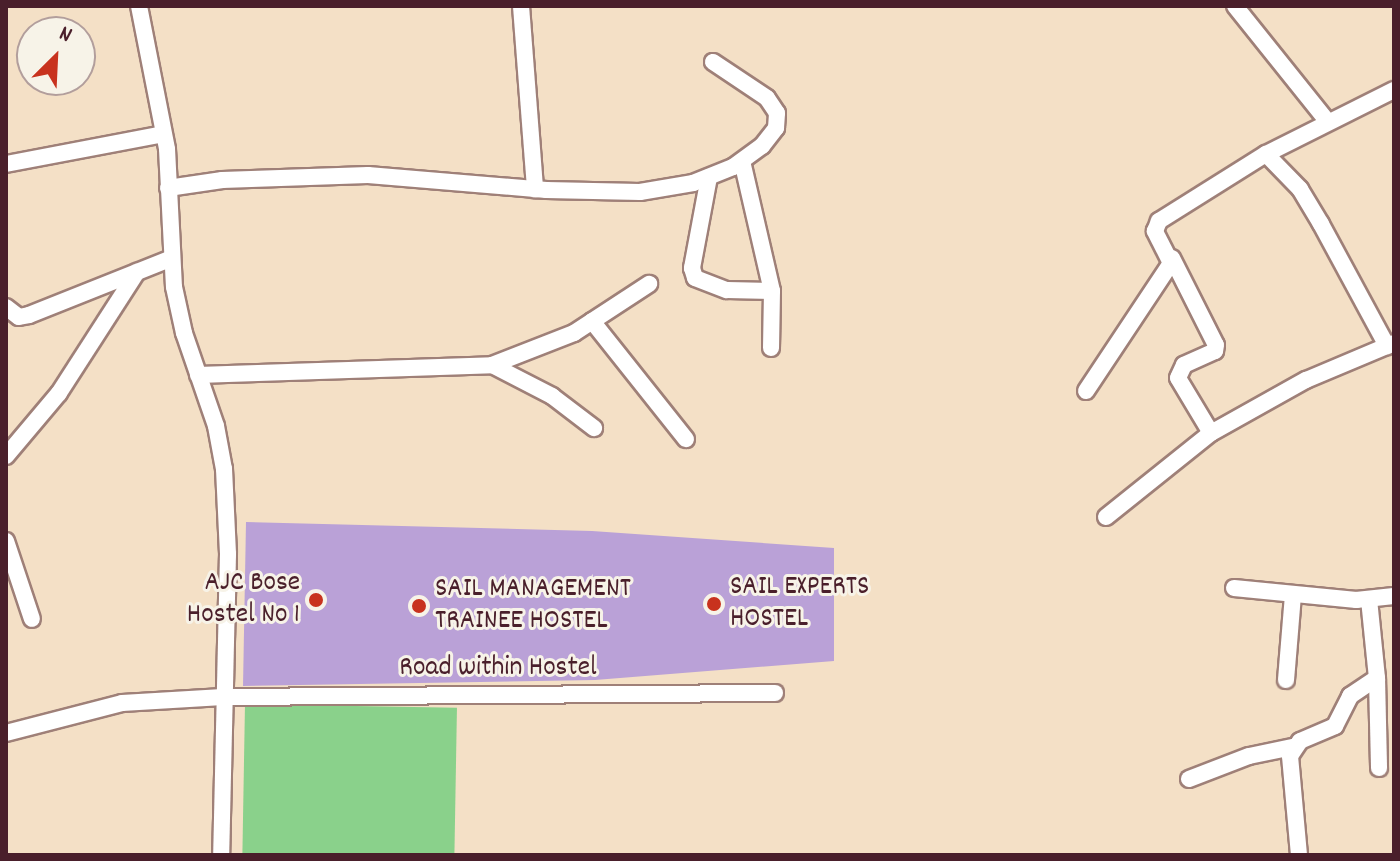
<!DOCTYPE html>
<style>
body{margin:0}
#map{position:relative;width:1400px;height:861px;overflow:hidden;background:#f4e0c6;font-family:Dekko,sans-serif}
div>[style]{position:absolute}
.green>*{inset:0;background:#8ad18b;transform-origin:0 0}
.building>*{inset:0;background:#baa1d7}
.roads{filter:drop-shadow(2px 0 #9f8078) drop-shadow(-2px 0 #9f8078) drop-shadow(0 2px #9f8078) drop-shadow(0 -2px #9f8078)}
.minor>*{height:16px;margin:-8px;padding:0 8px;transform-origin:8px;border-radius:8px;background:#fff}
.dots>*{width:22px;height:22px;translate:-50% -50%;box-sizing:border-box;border:4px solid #f7f3e8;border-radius:50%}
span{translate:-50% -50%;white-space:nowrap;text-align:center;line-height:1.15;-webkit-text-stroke:6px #f7f3e8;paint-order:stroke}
.poi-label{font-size:28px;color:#4a1f2b}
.right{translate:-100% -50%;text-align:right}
.left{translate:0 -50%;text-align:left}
.street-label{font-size:28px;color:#4a1f2b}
.frame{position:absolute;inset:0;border:8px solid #4a1f2b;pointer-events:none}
.north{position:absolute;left:16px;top:16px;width:80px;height:80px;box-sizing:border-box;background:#f7f3e8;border:2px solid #b29e9c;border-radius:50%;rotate:24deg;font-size:22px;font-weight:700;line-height:32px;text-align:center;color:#4a1f2b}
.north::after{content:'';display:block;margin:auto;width:28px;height:36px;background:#c8321e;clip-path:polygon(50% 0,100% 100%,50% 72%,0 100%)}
</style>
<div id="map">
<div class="green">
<div style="left:245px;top:704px;width:212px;height:151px;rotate:1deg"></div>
</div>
<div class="building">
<div style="clip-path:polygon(246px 522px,592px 531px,834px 548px,834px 661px,595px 680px,243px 686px)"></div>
</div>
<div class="roads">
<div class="minor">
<div style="left:139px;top:6px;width:146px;rotate:78.9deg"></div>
<div style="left:167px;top:149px;width:138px;rotate:87.1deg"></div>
<div style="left:174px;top:287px;width:47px;rotate:77.7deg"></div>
<div style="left:184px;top:333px;width:98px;rotate:71deg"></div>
<div style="left:216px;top:426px;width:44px;rotate:79.5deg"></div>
<div style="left:224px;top:469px;width:85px;rotate:87.3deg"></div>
<div style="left:228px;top:554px;width:301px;rotate:91.3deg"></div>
<div style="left:521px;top:6px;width:184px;rotate:85.6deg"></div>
<div style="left:1235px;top:6px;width:147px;rotate:51.3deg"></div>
<div style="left:1266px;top:154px;width:49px;rotate:45.8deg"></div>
<div style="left:1300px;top:189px;width:41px;rotate:59deg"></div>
<div style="left:1321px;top:224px;width:139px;rotate:61.6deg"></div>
<div style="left:742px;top:161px;width:133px;rotate:77deg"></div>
<div style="left:772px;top:291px;width:57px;rotate:91deg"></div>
<div style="left:6px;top:164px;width:160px;rotate:-10.8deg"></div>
<div style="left:709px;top:177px;width:93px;rotate:100.6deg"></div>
<div style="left:692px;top:268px;width:10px;rotate:73deg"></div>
<div style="left:695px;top:278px;width:34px;rotate:21deg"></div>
<div style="left:727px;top:290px;width:45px;rotate:1.3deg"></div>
<div style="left:168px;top:188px;width:55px;rotate:-8.4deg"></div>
<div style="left:222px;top:180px;width:146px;rotate:-2deg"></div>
<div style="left:368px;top:175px;width:179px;rotate:4.8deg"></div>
<div style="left:546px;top:190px;width:94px;rotate:1.2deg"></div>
<div style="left:640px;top:192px;width:54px;rotate:-9.6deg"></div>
<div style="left:693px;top:183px;width:43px;rotate:-21.8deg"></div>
<div style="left:733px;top:167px;width:36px;rotate:-36deg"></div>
<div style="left:762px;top:146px;width:23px;rotate:-52deg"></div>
<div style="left:776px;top:128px;width:15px;rotate:-86deg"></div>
<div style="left:777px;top:113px;width:18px;rotate:-124deg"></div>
<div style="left:767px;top:98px;width:65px;rotate:-146.3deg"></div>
<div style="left:1172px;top:258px;width:97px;rotate:63.2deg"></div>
<div style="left:1216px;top:345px;width:6px;rotate:99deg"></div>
<div style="left:1215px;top:351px;width:34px;rotate:156deg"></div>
<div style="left:1184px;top:365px;width:14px;rotate:115deg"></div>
<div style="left:1178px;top:378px;width:64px;rotate:59deg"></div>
<div style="left:6px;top:307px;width:16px;rotate:38deg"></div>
<div style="left:19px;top:317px;width:10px;rotate:-11deg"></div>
<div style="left:29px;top:315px;width:152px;rotate:-21.7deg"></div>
<div style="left:592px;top:321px;width:151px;rotate:51.5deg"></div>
<div style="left:492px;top:365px;width:68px;rotate:27.3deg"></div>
<div style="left:552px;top:396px;width:53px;rotate:37.3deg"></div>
<div style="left:198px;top:375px;width:294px;rotate:-1.9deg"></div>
<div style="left:492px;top:365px;width:88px;rotate:-21.3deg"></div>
<div style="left:574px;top:333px;width:90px;rotate:-33.2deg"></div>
<div style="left:1086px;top:391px;width:154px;rotate:-56.4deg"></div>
<div style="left:1171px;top:263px;width:36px;rotate:-117deg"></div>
<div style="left:1155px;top:231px;width:11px;rotate:-68deg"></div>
<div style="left:1159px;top:221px;width:126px;rotate:-32.1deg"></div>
<div style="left:1266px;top:154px;width:143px;rotate:-26.6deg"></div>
<div style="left:6px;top:456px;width:82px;rotate:-49.9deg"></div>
<div style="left:59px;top:393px;width:144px;rotate:-57.2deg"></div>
<div style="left:1106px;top:517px;width:134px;rotate:-38.7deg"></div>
<div style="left:1211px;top:433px;width:109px;rotate:-29.2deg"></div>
<div style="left:1306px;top:380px;width:95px;rotate:-22.8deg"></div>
<div style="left:6px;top:541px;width:82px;rotate:71.6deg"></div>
<div style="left:1234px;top:588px;width:123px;rotate:5.6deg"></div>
<div style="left:1356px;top:600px;width:38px;rotate:-6deg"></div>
<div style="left:1377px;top:678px;width:90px;rotate:88.7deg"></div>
<div style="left:1286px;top:680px;width:85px;rotate:-85.3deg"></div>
<div style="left:6px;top:733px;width:120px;rotate:-14.5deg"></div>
<div style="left:122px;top:703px;width:101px;rotate:-3.4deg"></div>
<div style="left:223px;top:697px;width:552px;rotate:-0.42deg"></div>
<div style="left:1189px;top:779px;width:64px;rotate:-21deg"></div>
<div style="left:1249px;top:756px;width:45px;rotate:-11.6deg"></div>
<div style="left:1299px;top:855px;width:99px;rotate:-95.2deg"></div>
<div style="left:1290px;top:756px;width:18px;rotate:-56deg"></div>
<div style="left:1300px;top:741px;width:38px;rotate:-23deg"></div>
<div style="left:1335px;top:726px;width:34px;rotate:-63deg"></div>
<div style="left:1350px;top:696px;width:32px;rotate:-34deg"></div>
<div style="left:1377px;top:678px;width:79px;rotate:-95.8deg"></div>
</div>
</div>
<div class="dots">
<div style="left:316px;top:600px;background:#c8321e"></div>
<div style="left:714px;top:604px;background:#c8321e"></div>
<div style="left:419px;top:606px;background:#c8321e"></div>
</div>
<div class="poi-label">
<span class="right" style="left:300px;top:600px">AJC Bose<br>Hostel No 1</span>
<span class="left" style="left:730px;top:604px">SAIL EXPERTS<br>HOSTEL</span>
<span class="left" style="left:435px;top:606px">SAIL MANAGEMENT<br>TRAINEE HOSTEL</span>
</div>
<div class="street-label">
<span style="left:498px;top:669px">Road within Hostel</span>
</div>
<div class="frame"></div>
<div class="north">N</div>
</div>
